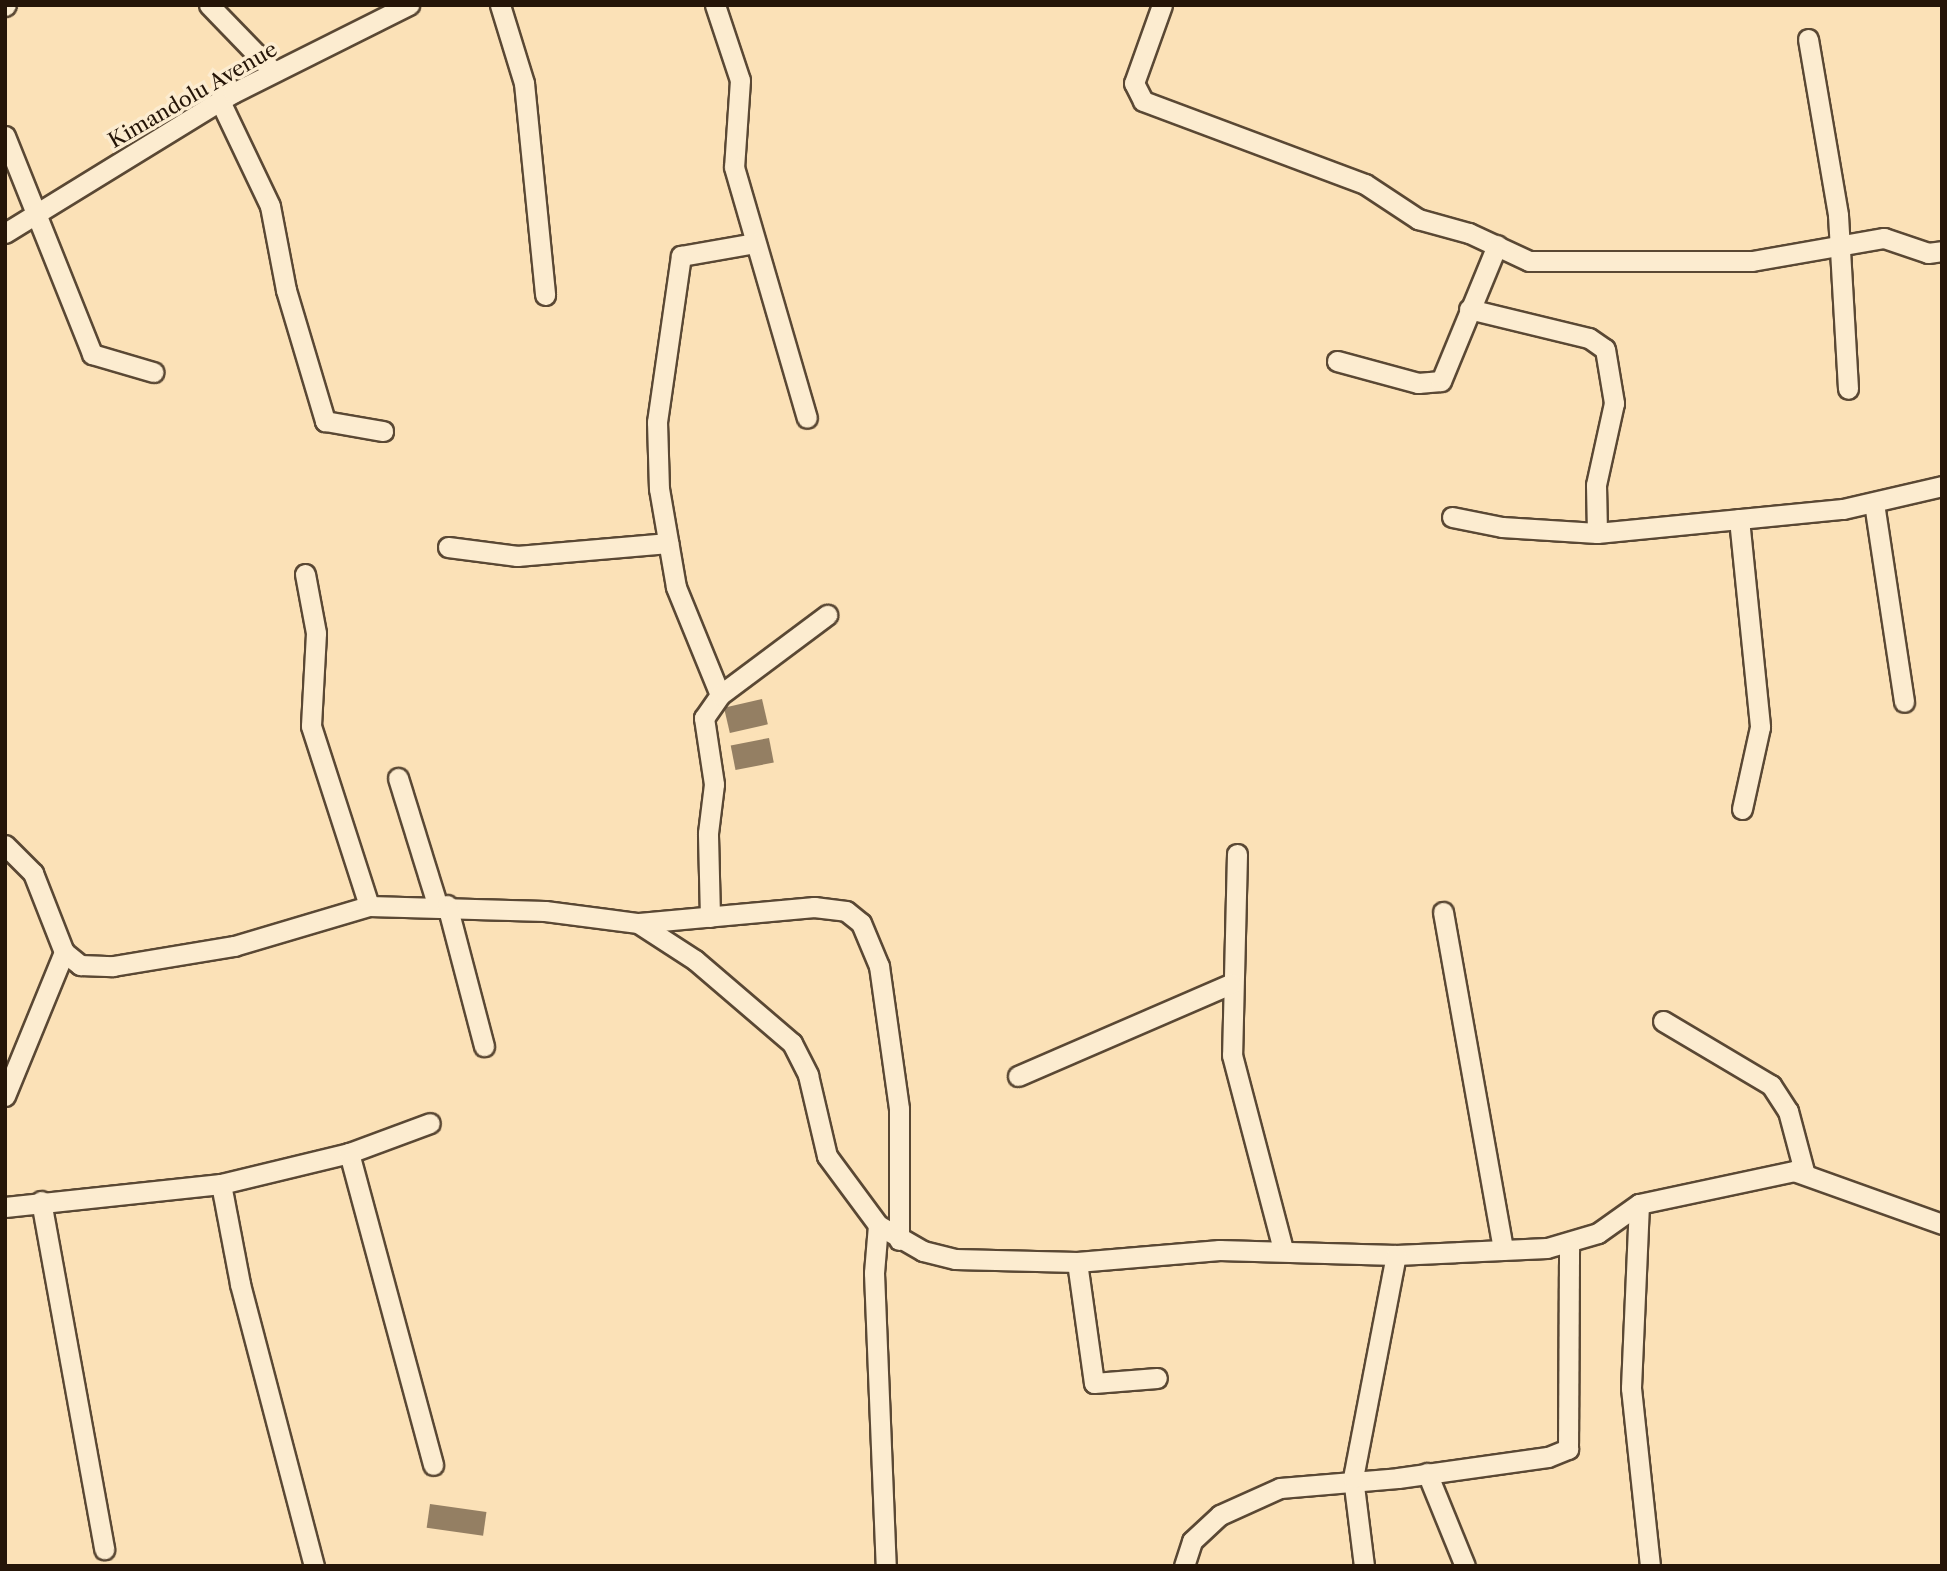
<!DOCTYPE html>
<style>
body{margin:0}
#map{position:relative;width:1947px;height:1571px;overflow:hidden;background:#fbe1b7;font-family:"Libre Caslon Text",serif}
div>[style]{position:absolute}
.building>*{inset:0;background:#947f63;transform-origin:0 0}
.roads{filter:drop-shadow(2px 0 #5a4834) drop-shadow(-2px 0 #5a4834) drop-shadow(0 2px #5a4834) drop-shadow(0 -2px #5a4834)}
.minor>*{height:19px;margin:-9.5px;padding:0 9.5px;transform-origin:9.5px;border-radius:9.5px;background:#fcecd0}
span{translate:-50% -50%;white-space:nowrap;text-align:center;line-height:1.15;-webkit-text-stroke:7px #fcecd0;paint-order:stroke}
.street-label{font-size:21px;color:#251508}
.frame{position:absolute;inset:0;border:7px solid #251508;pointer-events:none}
</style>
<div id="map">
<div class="building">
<div style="left:762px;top:699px;width:26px;height:39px;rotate:77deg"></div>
<div style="left:769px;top:738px;width:25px;height:39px;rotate:79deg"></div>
<div style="left:430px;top:1504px;width:57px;height:24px;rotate:8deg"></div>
</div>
<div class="roads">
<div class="minor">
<div style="left:209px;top:5px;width:93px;rotate:45.9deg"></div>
<div style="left:500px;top:5px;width:82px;rotate:72.9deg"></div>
<div style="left:524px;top:83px;width:213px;rotate:84.3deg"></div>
<div style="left:715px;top:5px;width:79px;rotate:71.6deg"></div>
<div style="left:740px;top:80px;width:87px;rotate:93.9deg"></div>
<div style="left:734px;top:167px;width:261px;rotate:73.8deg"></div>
<div style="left:1162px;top:5px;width:83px;rotate:109.7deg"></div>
<div style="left:1134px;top:83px;width:20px;rotate:63deg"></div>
<div style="left:1143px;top:101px;width:237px;rotate:20.5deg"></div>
<div style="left:1365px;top:184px;width:64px;rotate:33.4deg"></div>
<div style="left:1418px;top:219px;width:53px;rotate:15.4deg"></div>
<div style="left:1469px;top:233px;width:66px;rotate:25deg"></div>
<div style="left:1529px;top:261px;width:223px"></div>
<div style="left:1752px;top:261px;width:134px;rotate:-9.9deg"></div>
<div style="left:1884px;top:238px;width:46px;rotate:18.8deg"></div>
<div style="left:1928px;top:253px;width:14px;rotate:-8deg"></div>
<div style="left:5px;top:6px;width:1px;rotate:-45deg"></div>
<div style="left:1808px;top:39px;width:179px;rotate:80.3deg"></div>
<div style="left:1838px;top:215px;width:174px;rotate:86.7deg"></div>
<div style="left:220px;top:101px;width:116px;rotate:64.5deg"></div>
<div style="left:270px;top:206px;width:86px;rotate:79.2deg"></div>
<div style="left:286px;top:290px;width:137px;rotate:73.4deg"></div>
<div style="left:325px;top:421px;width:59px;rotate:9.8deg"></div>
<div style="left:5px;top:136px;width:235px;rotate:68.2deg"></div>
<div style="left:92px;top:354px;width:64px;rotate:16.4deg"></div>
<div style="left:5px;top:233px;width:268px;rotate:-31.6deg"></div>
<div style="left:233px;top:93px;width:197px;rotate:-26.6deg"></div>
<div style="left:1469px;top:309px;width:123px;rotate:13.6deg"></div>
<div style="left:1589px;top:338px;width:19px;rotate:35deg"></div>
<div style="left:1605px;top:349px;width:55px;rotate:80.5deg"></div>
<div style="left:1614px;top:403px;width:84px;rotate:102.4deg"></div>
<div style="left:1596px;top:485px;width:48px;rotate:88.8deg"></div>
<div style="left:1337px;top:361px;width:84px;rotate:15.2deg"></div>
<div style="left:1418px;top:383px;width:23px;rotate:-5deg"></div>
<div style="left:1441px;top:381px;width:147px;rotate:-67.6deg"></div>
<div style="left:1874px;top:503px;width:201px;rotate:81.4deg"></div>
<div style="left:1452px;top:517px;width:51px;rotate:11.3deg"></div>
<div style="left:1502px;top:527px;width:95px;rotate:3.6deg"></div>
<div style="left:1597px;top:533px;width:247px;rotate:-5.6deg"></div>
<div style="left:1843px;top:509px;width:102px;rotate:-13.1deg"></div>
<div style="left:1739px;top:519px;width:209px;rotate:84.2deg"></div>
<div style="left:1760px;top:727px;width:84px;rotate:102.4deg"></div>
<div style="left:448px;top:547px;width:70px;rotate:7.4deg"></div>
<div style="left:517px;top:556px;width:152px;rotate:-4.9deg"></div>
<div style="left:305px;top:574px;width:60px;rotate:79.4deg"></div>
<div style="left:316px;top:633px;width:93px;rotate:93.1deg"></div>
<div style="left:311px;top:726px;width:189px;rotate:72.1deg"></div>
<div style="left:720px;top:695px;width:117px;rotate:-112.2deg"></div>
<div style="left:676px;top:587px;width:99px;rotate:-99.8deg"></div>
<div style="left:659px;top:489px;width:67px;rotate:-91.7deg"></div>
<div style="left:657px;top:422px;width:168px;rotate:-81.8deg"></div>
<div style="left:681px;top:256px;width:75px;rotate:-10deg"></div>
<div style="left:398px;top:778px;width:132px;rotate:72.8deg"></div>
<div style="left:5px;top:845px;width:40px;rotate:45deg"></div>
<div style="left:33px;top:873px;width:85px;rotate:68.6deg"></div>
<div style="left:64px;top:952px;width:21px;rotate:39deg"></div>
<div style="left:80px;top:965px;width:33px;rotate:2deg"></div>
<div style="left:113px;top:966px;width:123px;rotate:-9.4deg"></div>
<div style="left:234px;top:946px;width:141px;rotate:-16.5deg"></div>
<div style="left:369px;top:906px;width:176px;rotate:1.6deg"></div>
<div style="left:545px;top:911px;width:94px;rotate:7.4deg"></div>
<div style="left:638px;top:923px;width:68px;rotate:33deg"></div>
<div style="left:695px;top:960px;width:128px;rotate:40.6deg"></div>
<div style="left:792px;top:1043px;width:36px;rotate:63deg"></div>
<div style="left:808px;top:1075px;width:83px;rotate:76.8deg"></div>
<div style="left:827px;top:1156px;width:86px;rotate:53.5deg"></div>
<div style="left:878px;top:1225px;width:52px;rotate:30deg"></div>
<div style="left:923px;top:1251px;width:33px;rotate:14deg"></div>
<div style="left:955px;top:1259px;width:122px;rotate:1.4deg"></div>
<div style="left:1077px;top:1262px;width:143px;rotate:-4.8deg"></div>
<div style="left:1219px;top:1250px;width:177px;rotate:1.6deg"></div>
<div style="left:1396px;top:1255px;width:151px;rotate:-2.7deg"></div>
<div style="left:1547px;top:1248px;width:53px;rotate:-16.4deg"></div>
<div style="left:1598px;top:1233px;width:50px;rotate:-35.3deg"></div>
<div style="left:1639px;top:1204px;width:158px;rotate:-12deg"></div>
<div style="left:1794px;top:1171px;width:157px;rotate:19.7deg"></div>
<div style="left:1237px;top:854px;width:201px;rotate:91.4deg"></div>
<div style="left:1232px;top:1055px;width:201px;rotate:75.3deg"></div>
<div style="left:447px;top:905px;width:146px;rotate:75.3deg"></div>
<div style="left:1443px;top:912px;width:343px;rotate:79.9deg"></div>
<div style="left:710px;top:917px;width:84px;rotate:-91.4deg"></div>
<div style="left:708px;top:833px;width:49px;rotate:-83deg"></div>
<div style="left:714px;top:784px;width:67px;rotate:-98.6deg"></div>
<div style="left:704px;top:718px;width:28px;rotate:-55deg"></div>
<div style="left:720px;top:695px;width:134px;rotate:-36.8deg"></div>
<div style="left:639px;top:923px;width:176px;rotate:-5.2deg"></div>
<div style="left:814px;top:907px;width:32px;rotate:7deg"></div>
<div style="left:846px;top:911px;width:19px;rotate:39deg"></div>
<div style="left:861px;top:923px;width:47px;rotate:67.3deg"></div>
<div style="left:879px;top:966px;width:144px;rotate:82deg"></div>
<div style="left:899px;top:1109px;width:131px;rotate:90deg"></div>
<div style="left:1663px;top:1021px;width:126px;rotate:30.7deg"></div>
<div style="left:1771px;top:1085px;width:31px;rotate:57deg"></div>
<div style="left:1788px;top:1111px;width:62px;rotate:75.1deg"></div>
<div style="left:1018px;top:1076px;width:232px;rotate:-23.4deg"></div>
<div style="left:5px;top:1096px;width:156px;rotate:-67.7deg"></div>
<div style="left:349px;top:1153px;width:323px;rotate:74.9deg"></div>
<div style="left:221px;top:1184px;width:102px;rotate:79.2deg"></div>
<div style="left:240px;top:1284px;width:292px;rotate:75.3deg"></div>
<div style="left:41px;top:1201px;width:354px;rotate:79.7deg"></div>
<div style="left:1639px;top:1204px;width:184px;rotate:92.5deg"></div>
<div style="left:1631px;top:1388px;width:179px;rotate:83.9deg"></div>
<div style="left:5px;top:1207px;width:217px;rotate:-6.1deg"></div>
<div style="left:221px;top:1184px;width:132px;rotate:-13.6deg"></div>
<div style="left:349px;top:1153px;width:86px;rotate:-20.3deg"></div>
<div style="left:878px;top:1225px;width:48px;rotate:94.8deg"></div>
<div style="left:874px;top:1273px;width:293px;rotate:87.7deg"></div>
<div style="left:1077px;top:1262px;width:122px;rotate:82deg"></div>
<div style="left:1094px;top:1383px;width:63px;rotate:-4.5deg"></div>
<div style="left:1427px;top:1473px;width:100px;rotate:67.8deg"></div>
<div style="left:1184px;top:1566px;width:26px;rotate:-72deg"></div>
<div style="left:1192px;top:1541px;width:38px;rotate:-43deg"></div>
<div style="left:1220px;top:1515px;width:66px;rotate:-24.2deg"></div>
<div style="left:1280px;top:1488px;width:118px;rotate:-4.8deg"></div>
<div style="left:1398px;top:1478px;width:151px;rotate:-8deg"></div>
<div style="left:1548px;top:1457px;width:22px;rotate:-22deg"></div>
<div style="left:1568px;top:1449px;width:205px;rotate:-89.7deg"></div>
<div style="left:1364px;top:1566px;width:89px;rotate:-97.1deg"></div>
<div style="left:1353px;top:1478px;width:227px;rotate:-79.1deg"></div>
</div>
</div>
<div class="street-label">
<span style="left:193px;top:95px;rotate:-30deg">Kimandolu Avenue</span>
</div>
<div class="frame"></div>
</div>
